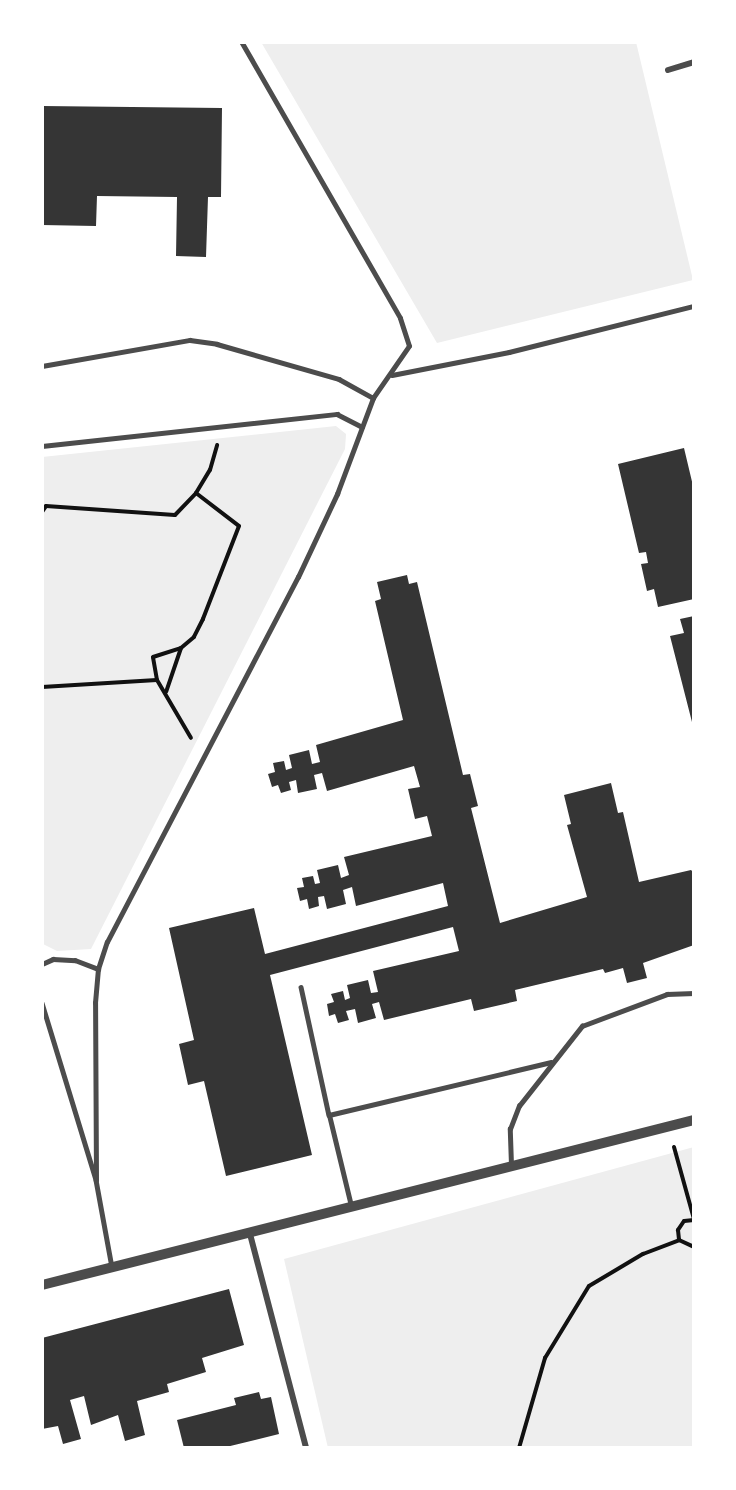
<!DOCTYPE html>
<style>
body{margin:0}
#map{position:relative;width:736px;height:1490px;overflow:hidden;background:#fff;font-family:Figtree,sans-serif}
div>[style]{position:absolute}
.green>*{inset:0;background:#eee}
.building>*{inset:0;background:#353535}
.path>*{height:4px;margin:-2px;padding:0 2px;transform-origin:2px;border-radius:2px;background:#111}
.service>*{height:4.5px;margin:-2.25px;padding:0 2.25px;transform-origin:2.25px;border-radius:2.25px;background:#4c4c4c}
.minor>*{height:6px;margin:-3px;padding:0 3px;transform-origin:3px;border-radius:3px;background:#4c4c4c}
.tertiary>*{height:10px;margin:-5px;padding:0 5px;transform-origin:5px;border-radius:5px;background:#4c4c4c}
span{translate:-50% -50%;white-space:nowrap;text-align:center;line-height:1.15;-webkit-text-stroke:4.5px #fff;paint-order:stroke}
.frame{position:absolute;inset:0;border:44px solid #fff;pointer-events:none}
</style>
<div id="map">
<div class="green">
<div style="clip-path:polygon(261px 42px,636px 42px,693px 280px,437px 343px)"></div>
<div style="clip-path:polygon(336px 426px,346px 434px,345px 449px,91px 949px,57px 951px,43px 944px,42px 457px)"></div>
<div style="clip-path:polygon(694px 1147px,694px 1448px,328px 1448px,284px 1259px)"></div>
</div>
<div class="building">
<div style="clip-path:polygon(42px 106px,222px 108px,221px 197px,208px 197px,206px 257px,176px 256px,177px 197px,97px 196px,96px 226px,42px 225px)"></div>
<div style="clip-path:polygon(684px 448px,694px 490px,694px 599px,658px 607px,654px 589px,647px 591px,641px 564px,648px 563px,646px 552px,639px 553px,618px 464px)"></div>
<div style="clip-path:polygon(407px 575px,409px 584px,417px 582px,463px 775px,470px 774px,478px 806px,471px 808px,500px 923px,587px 897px,567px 825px,571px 824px,564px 795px,611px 783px,618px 813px,623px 812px,639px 882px,691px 870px,694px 873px,694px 945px,643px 963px,647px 978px,627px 983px,623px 968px,605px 973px,603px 969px,515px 990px,517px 1001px,474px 1011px,471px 999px,384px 1020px,379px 1002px,372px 1004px,376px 1018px,358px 1023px,355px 1009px,346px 1011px,349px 1020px,338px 1023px,335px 1014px,329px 1016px,327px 1004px,334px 1002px,331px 994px,343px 991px,345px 1000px,350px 998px,347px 985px,368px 980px,371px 993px,378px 992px,373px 971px,459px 951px,453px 927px,270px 975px,312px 1155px,226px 1176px,204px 1081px,188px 1085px,179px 1044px,194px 1040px,169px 928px,254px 908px,265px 954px,448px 906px,443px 883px,356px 906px,352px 887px,343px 890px,346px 904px,327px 909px,324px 896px,318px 897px,319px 906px,309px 909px,307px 899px,300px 901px,297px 888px,304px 887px,302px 878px,313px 876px,315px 884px,320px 883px,317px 870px,338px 865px,341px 878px,349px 875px,344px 857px,432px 836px,427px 816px,415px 819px,408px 789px,420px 787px,414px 766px,327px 791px,322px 773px,314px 775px,317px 789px,298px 793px,296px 780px,289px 782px,291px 790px,281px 793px,278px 785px,272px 787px,268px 774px,275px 772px,273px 763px,284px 761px,286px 770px,292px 768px,289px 755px,309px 750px,312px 764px,320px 762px,316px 745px,403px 720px,375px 601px,381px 599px,377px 582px)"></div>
<div style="clip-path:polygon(694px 616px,694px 726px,693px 726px,670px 636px,684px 633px,680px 619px)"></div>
<div style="clip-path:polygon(229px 1289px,244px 1345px,202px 1358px,206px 1372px,167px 1384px,169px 1392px,137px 1401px,145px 1435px,125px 1441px,118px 1415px,91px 1425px,84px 1396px,70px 1400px,81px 1439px,63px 1444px,58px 1426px,42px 1429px,42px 1338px)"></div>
<div style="clip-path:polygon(259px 1392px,261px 1399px,271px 1397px,279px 1434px,222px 1448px,184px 1448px,177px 1420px,236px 1405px,234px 1398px)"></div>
</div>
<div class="path">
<div style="left:196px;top:493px;width:27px;rotate:-59deg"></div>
<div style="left:210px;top:470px;width:26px;rotate:-74deg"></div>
<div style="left:42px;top:512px;width:7px;rotate:-56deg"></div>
<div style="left:46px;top:506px;width:129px;rotate:4deg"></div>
<div style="left:175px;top:515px;width:30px;rotate:-46deg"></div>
<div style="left:196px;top:493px;width:54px;rotate:37.5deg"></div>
<div style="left:239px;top:526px;width:100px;rotate:111.2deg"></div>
<div style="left:203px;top:619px;width:20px;rotate:117deg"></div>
<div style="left:194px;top:637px;width:17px;rotate:140deg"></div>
<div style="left:181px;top:648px;width:46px;rotate:108.8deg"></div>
<div style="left:42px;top:530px;width:6px;rotate:90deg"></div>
<div style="left:42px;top:599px;width:19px;rotate:90deg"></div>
<div style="left:157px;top:680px;width:23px;rotate:-100deg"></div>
<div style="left:153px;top:657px;width:29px;rotate:-18deg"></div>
<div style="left:42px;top:687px;width:115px;rotate:-3.5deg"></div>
<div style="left:157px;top:680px;width:67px;rotate:59.6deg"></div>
<div style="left:674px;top:1147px;width:75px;rotate:74.5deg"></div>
<div style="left:694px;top:1220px;width:10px;rotate:174deg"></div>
<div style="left:684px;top:1221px;width:11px;rotate:124deg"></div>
<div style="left:678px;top:1230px;width:10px;rotate:84deg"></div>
<div style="left:679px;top:1240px;width:17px;rotate:25deg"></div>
<div style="left:519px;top:1448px;width:94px;rotate:-73.9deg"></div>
<div style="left:545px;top:1358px;width:84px;rotate:-58.6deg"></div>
<div style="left:589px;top:1286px;width:63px;rotate:-30.7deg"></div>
<div style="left:643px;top:1254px;width:39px;rotate:-21deg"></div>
</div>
<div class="service">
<div style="left:42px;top:366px;width:150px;rotate:-10deg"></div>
<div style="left:190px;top:340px;width:27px;rotate:8deg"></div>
<div style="left:217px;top:344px;width:127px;rotate:16deg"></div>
<div style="left:339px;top:379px;width:39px;rotate:29deg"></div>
<div style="left:392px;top:375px;width:119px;rotate:-11.1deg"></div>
<div style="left:509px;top:352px;width:191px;rotate:-14deg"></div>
<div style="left:42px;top:446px;width:297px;rotate:-6.2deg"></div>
<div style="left:337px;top:414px;width:28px;rotate:27deg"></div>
<div style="left:42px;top:964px;width:12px;rotate:-24deg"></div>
<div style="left:53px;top:959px;width:22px;rotate:3deg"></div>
<div style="left:75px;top:960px;width:25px;rotate:21deg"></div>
<div style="left:301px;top:987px;width:131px;rotate:77.7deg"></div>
<div style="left:42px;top:1003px;width:185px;rotate:73deg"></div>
<div style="left:96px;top:1180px;width:88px;rotate:79.6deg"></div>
<div style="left:511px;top:1165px;width:36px;rotate:-92deg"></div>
<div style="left:510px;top:1129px;width:25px;rotate:-69deg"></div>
<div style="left:519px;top:1106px;width:102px;rotate:-51.8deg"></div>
<div style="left:582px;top:1026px;width:91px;rotate:-20.6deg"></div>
<div style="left:667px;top:994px;width:27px;rotate:-2deg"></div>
<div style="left:96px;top:1180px;width:177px;rotate:-90.3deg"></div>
<div style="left:95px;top:1003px;width:34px;rotate:-85deg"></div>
<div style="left:98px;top:969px;width:28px;rotate:-72deg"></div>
<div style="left:107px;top:942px;width:412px;rotate:-62.4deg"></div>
<div style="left:298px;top:577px;width:92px;rotate:-64.8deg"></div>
<div style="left:337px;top:494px;width:103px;rotate:-69.4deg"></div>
<div style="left:373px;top:398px;width:63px;rotate:-55.3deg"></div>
<div style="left:409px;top:346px;width:29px;rotate:-108deg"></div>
<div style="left:400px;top:318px;width:319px;rotate:-119.9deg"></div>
<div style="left:351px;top:1206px;width:94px;rotate:-103.6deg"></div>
<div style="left:329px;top:1115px;width:228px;rotate:-13.4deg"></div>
</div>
<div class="minor">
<div style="left:668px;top:70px;width:27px;rotate:-17deg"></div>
<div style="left:250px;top:1234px;width:221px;rotate:75.3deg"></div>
</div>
<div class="tertiary">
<div style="left:42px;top:1285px;width:673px;rotate:-14.2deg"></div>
</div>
<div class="frame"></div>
</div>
